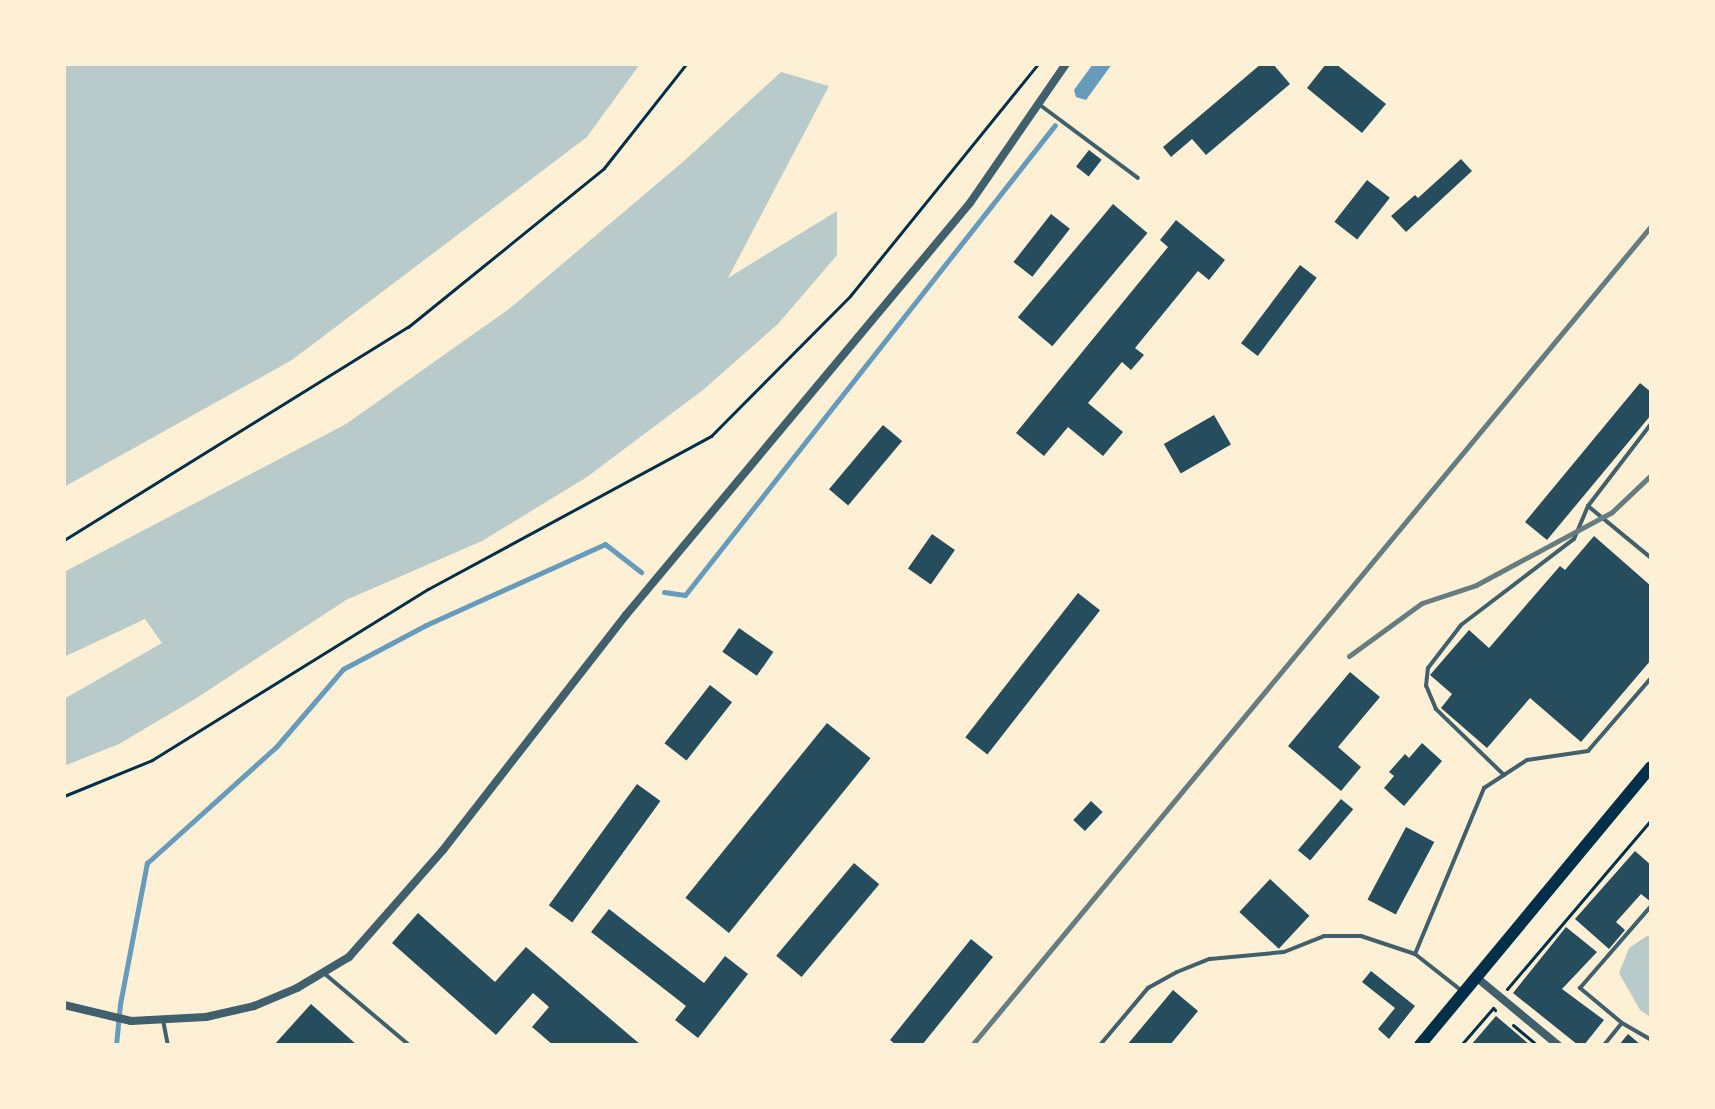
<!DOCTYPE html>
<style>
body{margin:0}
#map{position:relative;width:1715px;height:1109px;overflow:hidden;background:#fdf0d5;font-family:"Libre Baskerville",serif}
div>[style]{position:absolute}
.green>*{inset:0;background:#b9caca}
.water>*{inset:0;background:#669bbc}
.stream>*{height:5px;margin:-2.5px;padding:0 2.5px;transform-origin:2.5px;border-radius:2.5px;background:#669bbc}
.building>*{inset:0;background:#264d5e;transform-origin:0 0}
.path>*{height:3px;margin:-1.5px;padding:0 1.5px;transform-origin:1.5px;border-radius:1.5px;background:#003049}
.service>*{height:4px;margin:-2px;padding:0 2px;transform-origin:2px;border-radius:2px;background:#3f606c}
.minor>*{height:8px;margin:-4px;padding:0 4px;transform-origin:4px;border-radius:4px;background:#3f606c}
.secondary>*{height:12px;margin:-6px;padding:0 6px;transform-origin:6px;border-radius:6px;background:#003049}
.rail>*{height:5px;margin:-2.5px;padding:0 2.5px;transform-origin:2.5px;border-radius:2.5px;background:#657d81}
span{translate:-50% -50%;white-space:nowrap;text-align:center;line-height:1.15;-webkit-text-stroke:6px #fdf0d5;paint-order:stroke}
.frame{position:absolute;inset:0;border:66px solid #fdf0d5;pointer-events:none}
</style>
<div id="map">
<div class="green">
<div style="clip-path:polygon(64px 64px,640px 64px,587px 137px,292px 360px,64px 487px)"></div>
<div style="clip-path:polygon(781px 72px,829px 86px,728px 278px,837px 211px,837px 255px,778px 324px,703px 390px,587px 477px,482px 541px,346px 600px,195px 699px,119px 744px,64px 766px,64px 699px,162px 643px,145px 619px,64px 657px,64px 572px,346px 424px,509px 309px,684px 161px)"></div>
<div style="clip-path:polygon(1647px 936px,1651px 936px,1651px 1018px,1640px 1010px,1619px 973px,1629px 948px)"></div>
</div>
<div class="water">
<div style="clip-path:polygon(1093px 64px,1112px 64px,1086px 100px,1076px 97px,1074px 90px)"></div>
</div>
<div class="stream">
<div style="left:664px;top:592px;width:21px;rotate:8deg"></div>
<div style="left:685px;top:595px;width:598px;rotate:-51.79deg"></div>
<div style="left:116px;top:1045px;width:41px;rotate:-84.4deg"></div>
<div style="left:120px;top:1004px;width:144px;rotate:-79.2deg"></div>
<div style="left:147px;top:863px;width:173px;rotate:-42deg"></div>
<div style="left:276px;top:747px;width:103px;rotate:-49.3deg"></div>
<div style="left:343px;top:669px;width:94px;rotate:-27.9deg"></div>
<div style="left:426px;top:625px;width:196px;rotate:-24.3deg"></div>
<div style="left:605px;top:544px;width:46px;rotate:37.9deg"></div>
</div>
<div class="building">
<div style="clip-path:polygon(1261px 64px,1273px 64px,1290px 84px,1206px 155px,1192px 139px,1171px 157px,1163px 147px)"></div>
<div style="clip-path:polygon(1326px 64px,1336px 64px,1386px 104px,1362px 133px,1307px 88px)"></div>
<div style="left:1089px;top:150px;width:16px;height:21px;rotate:38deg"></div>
<div style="clip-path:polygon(1461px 159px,1472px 171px,1406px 232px,1391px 216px,1415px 195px,1418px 198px)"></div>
<div style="left:1367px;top:180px;width:29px;height:53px;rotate:38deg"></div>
<div style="left:1113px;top:204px;width:45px;height:148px;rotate:40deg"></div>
<div style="left:1051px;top:214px;width:24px;height:61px;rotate:38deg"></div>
<div style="clip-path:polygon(1176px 220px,1225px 260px,1209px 280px,1198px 271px,1135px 348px,1144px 355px,1131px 370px,1122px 362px,1088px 403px,1123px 432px,1103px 456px,1068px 427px,1044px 456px,1016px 433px,1168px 247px,1160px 240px)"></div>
<div style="left:1300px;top:265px;width:21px;height:98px;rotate:37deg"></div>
<div style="clip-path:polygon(1640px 383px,1651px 392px,1651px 415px,1547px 540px,1525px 522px)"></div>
<div style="left:1214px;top:415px;width:34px;height:58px;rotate:60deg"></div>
<div style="left:883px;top:425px;width:25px;height:84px;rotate:40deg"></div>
<div style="left:932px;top:534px;width:28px;height:42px;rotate:35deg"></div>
<div style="clip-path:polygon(1594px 536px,1651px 586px,1651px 660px,1581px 742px,1530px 698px,1487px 748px,1441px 708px,1452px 694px,1430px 675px,1469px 630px,1489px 648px,1560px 566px,1565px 570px)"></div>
<div style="left:1078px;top:593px;width:28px;height:183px;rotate:38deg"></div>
<div style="left:739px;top:628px;width:42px;height:29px;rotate:35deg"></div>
<div style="clip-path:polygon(1350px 672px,1380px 697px,1338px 747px,1361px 767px,1341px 791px,1288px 746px)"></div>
<div style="left:710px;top:685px;width:28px;height:74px;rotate:38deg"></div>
<div style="left:827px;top:723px;width:56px;height:225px;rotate:39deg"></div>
<div style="clip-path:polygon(1422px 743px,1442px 761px,1404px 806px,1384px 788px,1394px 776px,1389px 772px,1405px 754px,1409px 758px)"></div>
<div style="left:637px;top:784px;width:29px;height:150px;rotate:36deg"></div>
<div style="left:1341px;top:799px;width:16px;height:67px;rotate:40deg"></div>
<div style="left:1091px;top:801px;width:16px;height:26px;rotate:43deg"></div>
<div style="left:1406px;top:827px;width:32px;height:82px;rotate:28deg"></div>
<div style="clip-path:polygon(1635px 851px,1651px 865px,1651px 902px,1641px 894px,1616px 922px,1625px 930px,1609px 949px,1575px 919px)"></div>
<div style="left:854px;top:863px;width:33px;height:121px;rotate:40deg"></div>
<div style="left:1270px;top:879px;width:54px;height:45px;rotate:43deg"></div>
<div style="clip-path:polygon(609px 909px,704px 983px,725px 956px,748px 974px,698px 1038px,675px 1020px,686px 1006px,591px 932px)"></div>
<div style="clip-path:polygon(418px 913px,495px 982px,526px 947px,641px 1045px,553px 1045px,532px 1027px,549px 1007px,533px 993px,496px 1035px,392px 943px)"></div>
<div style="clip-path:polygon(1566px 927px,1597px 952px,1562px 989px,1604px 1020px,1584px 1045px,1578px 1045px,1513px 993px)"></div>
<div style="clip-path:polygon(971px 939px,993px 957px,922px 1045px,896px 1045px,890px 1040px)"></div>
<div style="clip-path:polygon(1371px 971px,1415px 1006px,1389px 1039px,1378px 1029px,1395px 1008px,1362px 982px)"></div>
<div style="clip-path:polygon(1173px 990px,1198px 1011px,1170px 1045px,1127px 1045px)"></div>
<div style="clip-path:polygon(311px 1004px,357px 1045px,274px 1045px)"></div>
<div style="clip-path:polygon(1496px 1016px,1530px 1045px,1471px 1045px)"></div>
<div style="clip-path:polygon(1628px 1034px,1641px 1045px,1619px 1045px)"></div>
</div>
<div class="path">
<div style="left:64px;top:540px;width:405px;rotate:-31.8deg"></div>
<div style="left:408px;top:327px;width:252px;rotate:-39deg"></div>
<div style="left:604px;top:168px;width:132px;rotate:-51.7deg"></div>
<div style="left:64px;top:796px;width:95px;rotate:-22.2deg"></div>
<div style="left:152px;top:760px;width:325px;rotate:-31.8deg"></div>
<div style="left:428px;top:589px;width:322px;rotate:-28.4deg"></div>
<div style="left:711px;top:436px;width:197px;rotate:-45.2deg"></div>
<div style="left:850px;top:296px;width:299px;rotate:-51deg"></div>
<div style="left:1507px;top:989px;width:222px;rotate:-49.6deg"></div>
<div style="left:1513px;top:1025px;width:31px;rotate:40deg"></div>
<div style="left:1461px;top:1045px;width:49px;rotate:-49.1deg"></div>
<div style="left:1493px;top:1008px;width:3px;rotate:45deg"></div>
</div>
<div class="service">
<div style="left:1040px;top:105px;width:122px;rotate:36.7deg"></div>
<div style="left:1588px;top:506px;width:82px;rotate:39.5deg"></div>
<div style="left:1504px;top:775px;width:95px;rotate:-135.9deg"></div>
<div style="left:1436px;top:709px;width:25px;rotate:-113deg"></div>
<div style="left:1426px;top:686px;width:18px;rotate:-84deg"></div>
<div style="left:1428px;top:668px;width:54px;rotate:-52.5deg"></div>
<div style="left:1461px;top:625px;width:142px;rotate:-37.3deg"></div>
<div style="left:1574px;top:539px;width:36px;rotate:-67deg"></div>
<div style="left:1588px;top:506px;width:103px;rotate:-52.5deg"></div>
<div style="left:1415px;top:954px;width:180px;rotate:-67.4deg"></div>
<div style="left:1484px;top:788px;width:51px;rotate:-33.1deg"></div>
<div style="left:1527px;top:760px;width:62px;rotate:-8.4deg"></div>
<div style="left:1588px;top:751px;width:96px;rotate:-49.2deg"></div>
<div style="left:325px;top:974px;width:110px;rotate:40.2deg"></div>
<div style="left:163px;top:1020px;width:25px;rotate:79deg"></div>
<div style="left:1622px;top:1023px;width:34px;rotate:30deg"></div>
<div style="left:1100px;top:1045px;width:75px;rotate:-49.9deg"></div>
<div style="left:1148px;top:988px;width:33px;rotate:-29deg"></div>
<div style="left:1177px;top:972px;width:35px;rotate:-22deg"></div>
<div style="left:1210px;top:959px;width:74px;rotate:-5.4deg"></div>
<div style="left:1284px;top:952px;width:43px;rotate:-21.8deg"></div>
<div style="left:1324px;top:936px;width:37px"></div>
<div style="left:1361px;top:936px;width:57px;rotate:18.4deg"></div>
<div style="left:1415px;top:954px;width:60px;rotate:38.2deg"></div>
<div style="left:1604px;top:1045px;width:28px;rotate:-51deg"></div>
<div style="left:1622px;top:1023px;width:55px;rotate:-140.2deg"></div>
<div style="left:1580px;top:988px;width:108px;rotate:-49.1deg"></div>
</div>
<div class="minor">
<div style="left:1476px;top:977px;width:107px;rotate:39.7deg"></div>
<div style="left:64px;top:1005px;width:69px;rotate:13.4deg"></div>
<div style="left:131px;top:1021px;width:75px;rotate:-3.1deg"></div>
<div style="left:206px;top:1017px;width:49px;rotate:-12.9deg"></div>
<div style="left:254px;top:1006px;width:47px;rotate:-22.7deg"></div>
<div style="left:297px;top:988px;width:61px;rotate:-30.8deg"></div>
<div style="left:349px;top:957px;width:142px;rotate:-48.7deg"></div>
<div style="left:443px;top:850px;width:298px;rotate:-52.1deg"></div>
<div style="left:626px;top:615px;width:537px;rotate:-50.14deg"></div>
<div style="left:970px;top:203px;width:169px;rotate:-55.4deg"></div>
</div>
<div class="secondary">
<div style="left:1420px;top:1045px;width:361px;rotate:-50.3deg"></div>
</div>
<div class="rail">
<div style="left:1349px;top:656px;width:90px;rotate:-36deg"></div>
<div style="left:1422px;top:603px;width:57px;rotate:-18.4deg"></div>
<div style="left:1476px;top:585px;width:154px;rotate:-28.2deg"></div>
<div style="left:1612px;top:512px;width:54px;rotate:-43.5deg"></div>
<div style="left:972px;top:1045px;width:1064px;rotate:-50.34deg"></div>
</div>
<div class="frame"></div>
</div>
